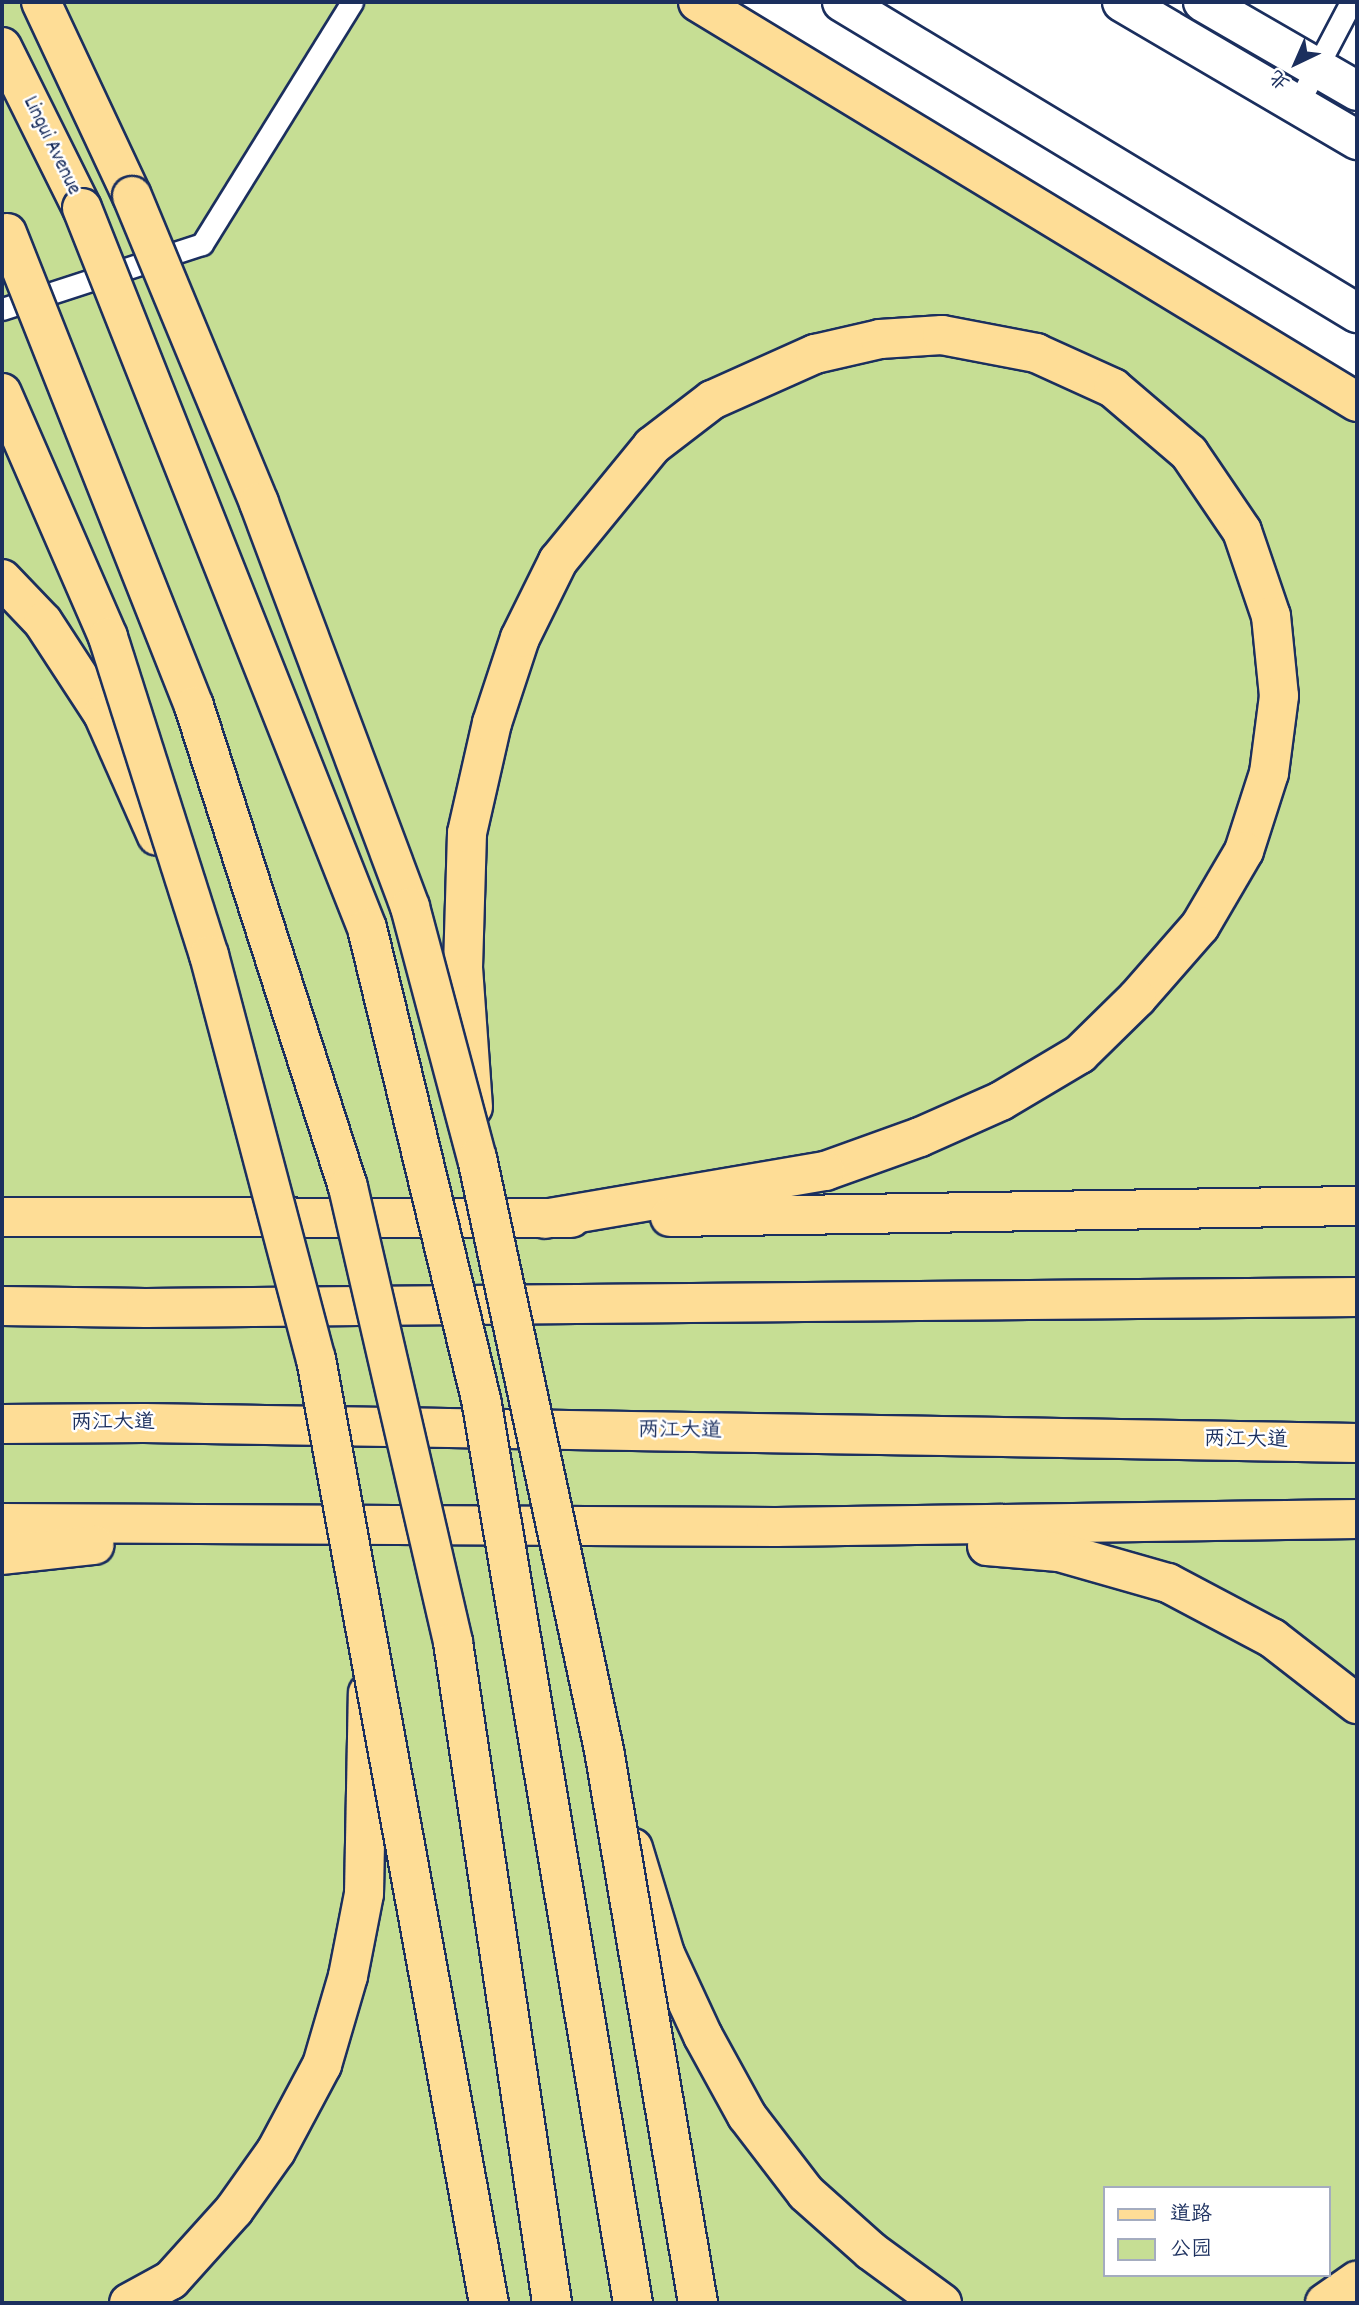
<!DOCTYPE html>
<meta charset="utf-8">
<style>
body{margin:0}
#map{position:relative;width:1359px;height:2305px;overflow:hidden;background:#fff;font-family:Dekko,"LXGW WenKai TC",sans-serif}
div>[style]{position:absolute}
.green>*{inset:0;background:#c6de94}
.roads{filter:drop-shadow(2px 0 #1b2f5e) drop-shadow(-2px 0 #1b2f5e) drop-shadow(0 2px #1b2f5e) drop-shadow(0 -2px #1b2f5e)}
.lane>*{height:21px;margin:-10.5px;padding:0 10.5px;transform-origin:10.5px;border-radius:10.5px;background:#fff}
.street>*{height:38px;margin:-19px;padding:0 19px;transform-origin:19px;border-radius:19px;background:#fff}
.secondary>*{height:38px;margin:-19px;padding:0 19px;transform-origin:19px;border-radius:19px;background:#fff}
.primary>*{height:38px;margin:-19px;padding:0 19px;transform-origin:19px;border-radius:19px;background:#fedd96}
.highway>*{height:38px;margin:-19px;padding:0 19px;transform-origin:19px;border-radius:19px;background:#fedd96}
.bridges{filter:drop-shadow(2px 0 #1b2f5e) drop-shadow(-2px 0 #1b2f5e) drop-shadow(0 2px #1b2f5e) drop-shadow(0 -2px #1b2f5e)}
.primary-bridge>*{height:38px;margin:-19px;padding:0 19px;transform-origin:19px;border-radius:19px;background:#fedd96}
span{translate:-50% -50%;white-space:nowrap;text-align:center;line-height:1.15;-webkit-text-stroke:5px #fff;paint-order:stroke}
.street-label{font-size:21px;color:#1b2f5e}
.frame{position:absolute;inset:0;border:4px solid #1b2f5e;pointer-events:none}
.legend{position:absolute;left:1103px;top:2186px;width:228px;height:91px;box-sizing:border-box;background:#fff;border:2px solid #a4acbf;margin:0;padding:9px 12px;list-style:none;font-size:21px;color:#1b2f5e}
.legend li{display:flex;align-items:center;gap:14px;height:35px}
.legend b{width:35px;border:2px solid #a4acbf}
.north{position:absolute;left:1261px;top:28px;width:70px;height:70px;-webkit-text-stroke:5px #fff;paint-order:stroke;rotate:224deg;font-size:19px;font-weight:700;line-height:28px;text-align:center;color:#1b2f5e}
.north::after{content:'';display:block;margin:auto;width:24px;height:32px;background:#1b2f5e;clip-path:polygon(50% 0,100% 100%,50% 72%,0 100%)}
</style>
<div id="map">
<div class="green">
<div style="clip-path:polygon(evenodd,2px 2px,698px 2px,1357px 402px,1357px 2303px,2px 2303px,2px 2px,1105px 2188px,1329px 2188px,1329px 2275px,1105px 2275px,1105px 2188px)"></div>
</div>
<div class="roads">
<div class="lane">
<div style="left:1297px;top:105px;width:116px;rotate:-62.3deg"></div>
<div style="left:2px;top:309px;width:210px;rotate:-18deg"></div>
<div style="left:202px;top:244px;width:285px;rotate:-58.2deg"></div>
</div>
<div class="street">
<div style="left:842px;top:2px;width:602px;rotate:31.13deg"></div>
</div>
<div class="secondary">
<div style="left:1122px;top:2px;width:273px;rotate:30.4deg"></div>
<div style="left:1203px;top:2px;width:178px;rotate:30deg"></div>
</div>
<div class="primary">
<div style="left:41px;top:2px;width:214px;rotate:64.9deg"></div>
<div style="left:698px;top:2px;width:771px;rotate:31.26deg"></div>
<div style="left:2px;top:47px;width:180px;rotate:63.6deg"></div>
<div style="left:2px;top:579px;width:59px;rotate:46.4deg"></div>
<div style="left:43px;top:622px;width:110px;rotate:56.9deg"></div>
<div style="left:103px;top:714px;width:133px;rotate:66.1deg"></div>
<div style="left:473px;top:1107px;width:139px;rotate:-94.1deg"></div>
<div style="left:463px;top:968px;width:135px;rotate:-88.3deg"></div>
<div style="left:467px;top:833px;width:113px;rotate:-77.2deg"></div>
<div style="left:492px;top:723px;width:89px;rotate:-71.8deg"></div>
<div style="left:520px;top:638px;width:86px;rotate:-63.7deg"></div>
<div style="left:558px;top:561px;width:149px;rotate:-50.7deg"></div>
<div style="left:652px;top:446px;width:76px;rotate:-37.5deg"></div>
<div style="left:712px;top:400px;width:113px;rotate:-24.1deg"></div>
<div style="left:815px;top:354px;width:67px;rotate:-13deg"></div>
<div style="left:880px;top:339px;width:62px;rotate:-3.7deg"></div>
<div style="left:942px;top:335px;width:96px;rotate:10.8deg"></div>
<div style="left:1036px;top:353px;width:85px;rotate:24.4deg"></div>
<div style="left:1113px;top:388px;width:100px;rotate:40.5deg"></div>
<div style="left:1189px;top:453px;width:94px;rotate:55.8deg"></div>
<div style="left:1242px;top:531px;width:90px;rotate:71.2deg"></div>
<div style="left:1271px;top:616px;width:80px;rotate:84.3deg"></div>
<div style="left:1279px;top:696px;width:78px;rotate:97.4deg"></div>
<div style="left:1269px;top:773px;width:82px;rotate:107.8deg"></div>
<div style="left:1244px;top:851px;width:87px;rotate:120.4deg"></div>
<div style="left:1200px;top:926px;width:96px;rotate:131.2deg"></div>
<div style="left:1137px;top:998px;width:80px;rotate:135.5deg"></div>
<div style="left:1080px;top:1054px;width:92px;rotate:149.3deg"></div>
<div style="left:1001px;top:1101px;width:89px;rotate:156deg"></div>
<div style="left:920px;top:1137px;width:101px;rotate:160.3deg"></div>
<div style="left:825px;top:1171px;width:284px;rotate:170.3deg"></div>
<div style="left:2px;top:1217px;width:569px;rotate:0.1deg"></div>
<div style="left:670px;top:1217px;width:687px;rotate:-0.92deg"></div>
<div style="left:2px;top:1523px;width:774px;rotate:0.3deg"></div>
<div style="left:776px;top:1527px;width:581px;rotate:-0.79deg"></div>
<div style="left:987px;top:1546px;width:72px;rotate:4.8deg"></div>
<div style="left:1059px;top:1552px;width:113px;rotate:15.9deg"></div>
<div style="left:1168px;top:1583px;width:118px;rotate:27.9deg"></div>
<div style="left:1272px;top:1638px;width:108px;rotate:37.8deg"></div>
<div style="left:2px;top:1555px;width:93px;rotate:-6.2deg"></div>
<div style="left:633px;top:1848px;width:111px;rotate:73.2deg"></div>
<div style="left:665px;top:1954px;width:90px;rotate:65.1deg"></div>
<div style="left:703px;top:2036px;width:91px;rotate:61.2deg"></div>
<div style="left:747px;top:2116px;width:97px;rotate:52.5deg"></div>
<div style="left:806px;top:2193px;width:87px;rotate:41.7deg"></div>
<div style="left:871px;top:2251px;width:88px;rotate:36.2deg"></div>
<div style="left:129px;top:2303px;width:48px;rotate:-28.7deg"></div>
<div style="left:171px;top:2280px;width:94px;rotate:-48deg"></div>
<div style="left:234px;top:2210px;width:72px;rotate:-54.6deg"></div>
<div style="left:276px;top:2151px;width:98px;rotate:-61.9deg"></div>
<div style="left:322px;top:2065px;width:93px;rotate:-73.7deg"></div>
<div style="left:348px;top:1976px;width:84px;rotate:-79deg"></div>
<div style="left:364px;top:1894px;width:201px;rotate:-88.9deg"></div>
<div style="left:1325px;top:2303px;width:39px;rotate:-35deg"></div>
</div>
<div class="highway">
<div style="left:2px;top:1306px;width:144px;rotate:0.8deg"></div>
<div style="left:146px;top:1308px;width:1211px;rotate:-0.52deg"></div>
<div style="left:2px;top:1424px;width:142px;rotate:-0.4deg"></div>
<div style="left:144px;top:1423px;width:1213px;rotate:0.94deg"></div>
</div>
</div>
<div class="bridges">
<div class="primary-bridge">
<div style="left:132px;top:196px;width:332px;rotate:67.5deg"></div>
<div style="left:259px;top:503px;width:431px;rotate:69.5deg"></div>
<div style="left:410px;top:907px;width:260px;rotate:75.1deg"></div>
<div style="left:477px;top:1158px;width:605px;rotate:77.89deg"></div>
<div style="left:604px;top:1750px;width:561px;rotate:80.35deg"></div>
<div style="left:82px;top:208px;width:774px;rotate:68.4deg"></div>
<div style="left:367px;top:928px;width:485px;rotate:76.4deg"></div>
<div style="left:481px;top:1399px;width:917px;rotate:80.46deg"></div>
<div style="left:7px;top:233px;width:509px;rotate:68.43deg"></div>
<div style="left:194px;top:706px;width:505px;rotate:72.25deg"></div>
<div style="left:348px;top:1187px;width:467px;rotate:77deg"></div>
<div style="left:453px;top:1642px;width:668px;rotate:81.48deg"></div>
<div style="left:2px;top:393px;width:266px;rotate:66.5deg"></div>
<div style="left:108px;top:637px;width:334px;rotate:72.4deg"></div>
<div style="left:209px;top:955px;width:418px;rotate:75.2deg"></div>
<div style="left:316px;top:1359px;width:960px;rotate:79.62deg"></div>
</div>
</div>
<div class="street-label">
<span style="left:51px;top:146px;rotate:64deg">Lingui Avenue</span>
<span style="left:113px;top:1424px">两江大道</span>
<span style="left:680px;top:1432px;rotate:1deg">两江大道</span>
<span style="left:1246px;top:1441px;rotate:1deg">两江大道</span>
</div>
<div class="frame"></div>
<ul class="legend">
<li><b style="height:9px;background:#fedd96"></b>道路</li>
<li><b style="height:19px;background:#c6de94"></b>公园</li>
</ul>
<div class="north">北</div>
</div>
